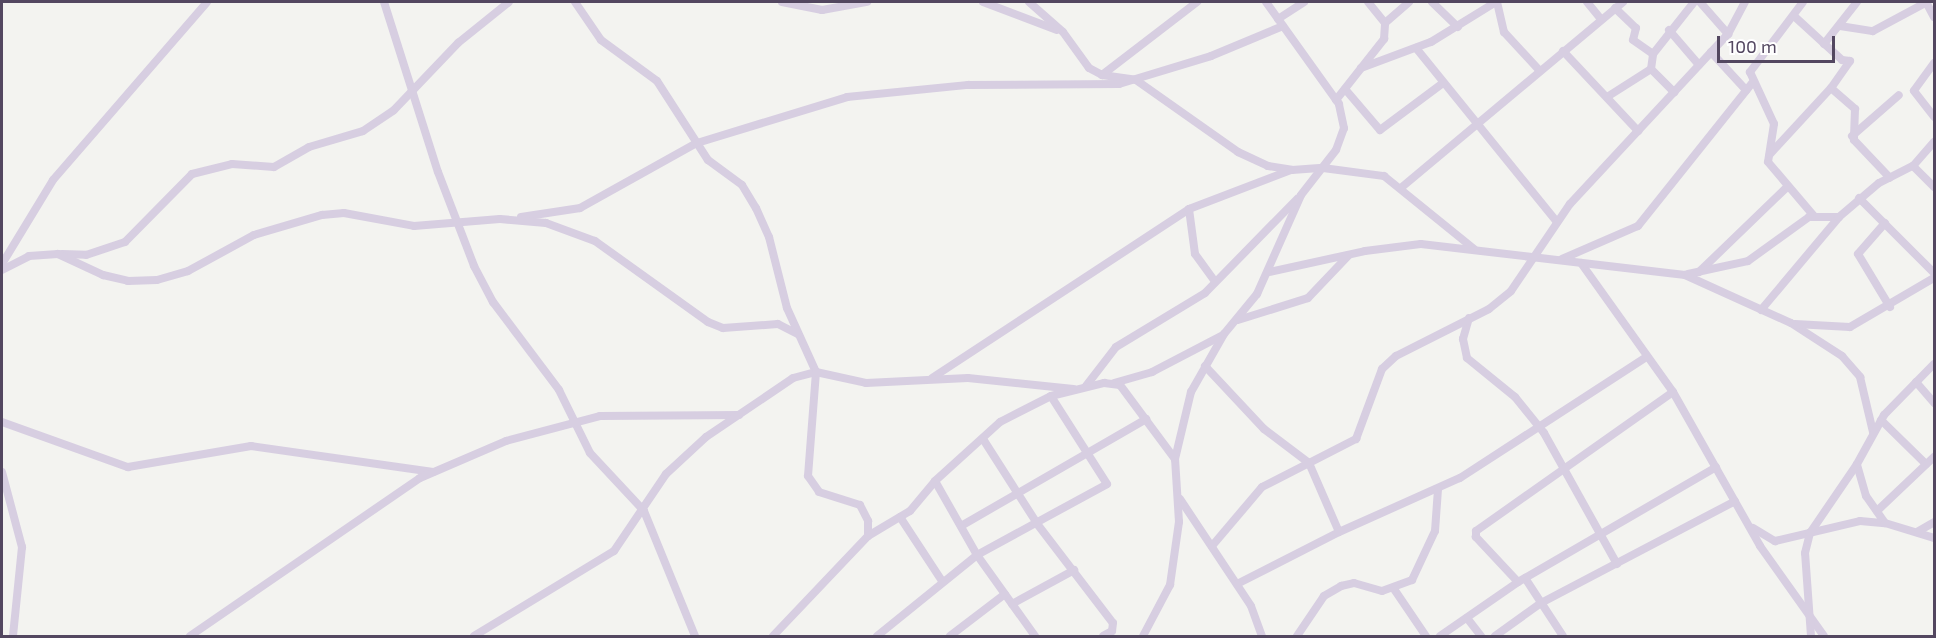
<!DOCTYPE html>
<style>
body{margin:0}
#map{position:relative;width:1936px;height:638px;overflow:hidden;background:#f3f3f0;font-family:"Exo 2",sans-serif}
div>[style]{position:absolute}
.street>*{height:8px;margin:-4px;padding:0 4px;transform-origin:4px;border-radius:4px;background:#d7cee1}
span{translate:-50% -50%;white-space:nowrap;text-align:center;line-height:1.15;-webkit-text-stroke:4.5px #fff;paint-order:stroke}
.frame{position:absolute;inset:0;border:3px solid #534760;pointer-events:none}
.scale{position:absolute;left:1717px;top:36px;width:118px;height:27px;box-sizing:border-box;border:3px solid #534760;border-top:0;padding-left:8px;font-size:18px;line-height:21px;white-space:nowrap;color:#534760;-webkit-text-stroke:4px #fff;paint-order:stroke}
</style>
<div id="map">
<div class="street">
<div style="left:384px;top:2px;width:178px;rotate:72.4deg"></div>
<div style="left:438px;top:172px;width:101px;rotate:69deg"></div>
<div style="left:474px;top:266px;width:41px;rotate:62.2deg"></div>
<div style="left:493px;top:302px;width:110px;rotate:53.1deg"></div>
<div style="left:559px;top:390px;width:70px;rotate:63.8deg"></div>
<div style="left:590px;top:453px;width:79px;rotate:47deg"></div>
<div style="left:644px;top:511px;width:135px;rotate:67.8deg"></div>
<div style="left:575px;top:2px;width:46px;rotate:55.6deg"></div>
<div style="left:601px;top:40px;width:69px;rotate:36.2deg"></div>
<div style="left:657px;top:81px;width:94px;rotate:57.2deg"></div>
<div style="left:708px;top:160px;width:42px;rotate:36.3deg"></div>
<div style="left:742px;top:185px;width:27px;rotate:59deg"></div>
<div style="left:756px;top:208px;width:32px;rotate:66deg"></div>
<div style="left:769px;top:237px;width:73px;rotate:75.8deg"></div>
<div style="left:787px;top:308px;width:70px;rotate:65.6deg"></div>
<div style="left:816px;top:372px;width:104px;rotate:94.4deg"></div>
<div style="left:808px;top:476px;width:19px;rotate:55deg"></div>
<div style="left:819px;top:492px;width:43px;rotate:17.6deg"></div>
<div style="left:860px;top:505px;width:18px;rotate:63deg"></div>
<div style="left:868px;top:521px;width:15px;rotate:90deg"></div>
<div style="left:782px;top:2px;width:41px;rotate:11.3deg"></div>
<div style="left:822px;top:10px;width:46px;rotate:-10.1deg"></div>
<div style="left:983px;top:2px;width:79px;rotate:20.7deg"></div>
<div style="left:1029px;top:2px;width:45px;rotate:41.4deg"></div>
<div style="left:1063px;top:32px;width:44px;rotate:54.2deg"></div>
<div style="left:1089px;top:68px;width:15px;rotate:28deg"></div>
<div style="left:1102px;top:75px;width:34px;rotate:8deg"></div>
<div style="left:1136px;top:80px;width:125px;rotate:35.2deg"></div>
<div style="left:1238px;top:152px;width:33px;rotate:25deg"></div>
<div style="left:1268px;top:166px;width:24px;rotate:9deg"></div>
<div style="left:1292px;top:170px;width:31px;rotate:-4deg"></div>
<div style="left:1323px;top:168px;width:62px;rotate:7.5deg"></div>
<div style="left:1384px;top:176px;width:116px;rotate:39deg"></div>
<div style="left:1432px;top:2px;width:36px;rotate:44deg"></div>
<div style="left:1497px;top:2px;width:31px;rotate:77deg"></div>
<div style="left:1504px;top:32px;width:53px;rotate:47.3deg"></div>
<div style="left:1587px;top:2px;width:22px;rotate:51deg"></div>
<div style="left:1700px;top:2px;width:43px;rotate:48.8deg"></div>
<div style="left:1803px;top:2px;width:88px;rotate:127.1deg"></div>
<div style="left:1750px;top:72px;width:57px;rotate:65.2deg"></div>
<div style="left:1774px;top:124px;width:38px;rotate:99deg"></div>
<div style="left:1768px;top:162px;width:71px;rotate:49.6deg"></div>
<div style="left:1926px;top:2px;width:17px;rotate:62deg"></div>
<div style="left:1615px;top:8px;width:29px;rotate:44deg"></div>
<div style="left:1636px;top:28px;width:12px;rotate:104deg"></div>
<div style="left:1633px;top:40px;width:24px;rotate:35deg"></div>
<div style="left:1794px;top:16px;width:65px;rotate:42.5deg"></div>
<div style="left:1842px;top:60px;width:8px;rotate:7deg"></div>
<div style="left:1850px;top:61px;width:33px;rotate:125deg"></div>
<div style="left:1831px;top:88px;width:32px;rotate:41deg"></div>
<div style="left:1855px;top:109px;width:31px;rotate:92deg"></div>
<div style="left:1854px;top:140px;width:52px;rotate:46.5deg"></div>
<div style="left:1278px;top:19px;width:31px;rotate:-33deg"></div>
<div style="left:1385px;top:23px;width:32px;rotate:-41deg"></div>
<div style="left:1840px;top:26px;width:33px;rotate:9deg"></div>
<div style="left:1873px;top:31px;width:61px;rotate:-28.2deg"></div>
<div style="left:1669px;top:30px;width:46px;rotate:49.4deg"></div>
<div style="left:1824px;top:44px;width:53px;rotate:-51.8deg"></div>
<div style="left:1416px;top:48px;width:224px;rotate:51deg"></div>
<div style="left:1563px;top:51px;width:110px;rotate:46.8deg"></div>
<div style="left:1711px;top:52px;width:52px;rotate:47.4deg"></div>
<div style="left:1934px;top:63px;width:34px;rotate:126deg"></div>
<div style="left:1914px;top:91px;width:33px;rotate:52deg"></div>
<div style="left:1361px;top:68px;width:75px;rotate:-20.4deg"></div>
<div style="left:1431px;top:42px;width:76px;rotate:-31.6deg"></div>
<div style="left:1651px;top:69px;width:33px;rotate:45deg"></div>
<div style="left:1102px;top:75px;width:120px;rotate:-37.5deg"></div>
<div style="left:1345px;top:89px;width:54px;rotate:49.5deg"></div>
<div style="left:1380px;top:130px;width:79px;rotate:-36.7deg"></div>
<div style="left:1607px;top:97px;width:52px;rotate:-32.5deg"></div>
<div style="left:1651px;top:69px;width:15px;rotate:-82deg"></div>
<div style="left:1653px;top:54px;width:66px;rotate:-51.7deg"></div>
<div style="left:1336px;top:100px;width:78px;rotate:-51.8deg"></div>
<div style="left:1384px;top:39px;width:16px;rotate:-86deg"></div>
<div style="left:1385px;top:23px;width:27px;rotate:-129deg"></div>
<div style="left:1852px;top:136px;width:62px;rotate:-41.1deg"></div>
<div style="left:1770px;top:154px;width:90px;rotate:-47.3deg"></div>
<div style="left:1913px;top:166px;width:30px;rotate:45deg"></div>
<div style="left:1402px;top:187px;width:288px;rotate:-39.9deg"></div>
<div style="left:1859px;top:198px;width:106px;rotate:45deg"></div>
<div style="left:1189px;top:209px;width:45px;rotate:82.4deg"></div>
<div style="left:1195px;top:254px;width:34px;rotate:54deg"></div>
<div style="left:521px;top:217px;width:60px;rotate:-8.7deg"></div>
<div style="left:580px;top:208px;width:134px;rotate:-29.1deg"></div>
<div style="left:697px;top:143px;width:157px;rotate:-17deg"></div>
<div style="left:847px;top:97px;width:122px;rotate:-5.7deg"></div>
<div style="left:968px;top:85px;width:151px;rotate:-0.4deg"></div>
<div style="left:1119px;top:84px;width:96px;rotate:-16.9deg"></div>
<div style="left:1211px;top:56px;width:78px;rotate:-22.6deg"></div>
<div style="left:1885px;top:223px;width:41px;rotate:131.1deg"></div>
<div style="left:1858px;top:254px;width:62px;rotate:58.9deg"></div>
<div style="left:62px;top:254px;width:24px;rotate:2deg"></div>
<div style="left:86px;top:255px;width:41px;rotate:-18.4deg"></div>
<div style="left:125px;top:242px;width:95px;rotate:-45.4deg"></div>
<div style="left:192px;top:174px;width:41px;rotate:-14deg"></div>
<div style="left:232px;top:164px;width:42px;rotate:4.1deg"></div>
<div style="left:274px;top:167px;width:40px;rotate:-29.7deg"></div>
<div style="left:309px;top:147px;width:56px;rotate:-16.5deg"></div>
<div style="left:363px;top:131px;width:37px;rotate:-34deg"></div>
<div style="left:394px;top:110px;width:93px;rotate:-46.3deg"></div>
<div style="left:458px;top:43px;width:65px;rotate:-38.8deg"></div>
<div style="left:1562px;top:259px;width:83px;rotate:-23.5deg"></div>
<div style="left:1638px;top:226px;width:183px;rotate:-51.4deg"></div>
<div style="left:1581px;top:263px;width:158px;rotate:54.5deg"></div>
<div style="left:1673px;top:392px;width:177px;rotate:60.5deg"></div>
<div style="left:1760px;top:546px;width:110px;rotate:54.6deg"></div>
<div style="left:2px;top:264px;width:98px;rotate:-58.7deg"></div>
<div style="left:53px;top:180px;width:235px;rotate:-49.1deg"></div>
<div style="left:2px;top:270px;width:30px;rotate:-27deg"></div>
<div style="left:29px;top:256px;width:29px;rotate:-4deg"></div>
<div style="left:58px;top:254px;width:50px;rotate:25deg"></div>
<div style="left:103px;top:275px;width:26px;rotate:13deg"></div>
<div style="left:128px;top:281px;width:29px;rotate:-2deg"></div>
<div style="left:157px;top:280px;width:32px;rotate:-16deg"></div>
<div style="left:188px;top:271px;width:75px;rotate:-28.6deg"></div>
<div style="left:254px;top:235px;width:71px;rotate:-16.4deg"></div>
<div style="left:322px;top:215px;width:22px;rotate:-5deg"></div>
<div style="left:344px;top:213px;width:71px;rotate:10.5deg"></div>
<div style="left:414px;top:226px;width:86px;rotate:-4.7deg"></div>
<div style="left:500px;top:219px;width:46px;rotate:5deg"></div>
<div style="left:546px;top:223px;width:52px;rotate:20.2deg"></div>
<div style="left:595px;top:241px;width:139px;rotate:35.6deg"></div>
<div style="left:708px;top:322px;width:16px;rotate:22deg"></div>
<div style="left:723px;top:328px;width:55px;rotate:-4.2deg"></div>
<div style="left:778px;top:324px;width:22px;rotate:27deg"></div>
<div style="left:1269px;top:272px;width:98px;rotate:-12.3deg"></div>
<div style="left:1365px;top:251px;width:56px;rotate:-7.1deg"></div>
<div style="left:1421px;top:244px;width:266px;rotate:6.7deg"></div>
<div style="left:1685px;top:275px;width:116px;rotate:24.4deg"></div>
<div style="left:1791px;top:323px;width:61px;rotate:32.9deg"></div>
<div style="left:1842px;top:356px;width:28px;rotate:49deg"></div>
<div style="left:1860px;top:377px;width:57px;rotate:76.7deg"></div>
<div style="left:1699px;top:272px;width:122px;rotate:-44deg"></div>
<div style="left:1688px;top:274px;width:61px;rotate:-12.2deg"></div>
<div style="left:1748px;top:261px;width:75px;rotate:-35.8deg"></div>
<div style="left:1809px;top:217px;width:30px"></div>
<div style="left:1761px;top:310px;width:121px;rotate:-50deg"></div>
<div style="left:1839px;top:217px;width:52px;rotate:-40.4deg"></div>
<div style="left:1879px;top:183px;width:38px;rotate:-27deg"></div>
<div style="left:1913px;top:166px;width:32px;rotate:-49deg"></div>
<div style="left:1469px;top:318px;width:22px;rotate:106deg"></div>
<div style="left:1463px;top:339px;width:19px;rotate:78deg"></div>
<div style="left:1467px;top:358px;width:62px;rotate:39.1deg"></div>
<div style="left:1515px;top:397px;width:46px;rotate:51.1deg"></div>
<div style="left:1544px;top:433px;width:150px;rotate:60.9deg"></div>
<div style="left:1238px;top:320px;width:73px;rotate:-17.4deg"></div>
<div style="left:1308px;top:298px;width:59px;rotate:-46.4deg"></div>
<div style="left:1795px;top:324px;width:55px;rotate:3.1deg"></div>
<div style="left:1850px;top:327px;width:97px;rotate:-30.3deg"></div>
<div style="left:1205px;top:366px;width:86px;rotate:46.9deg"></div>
<div style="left:1264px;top:429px;width:56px;rotate:37.1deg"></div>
<div style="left:1309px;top:463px;width:75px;rotate:66.5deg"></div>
<div style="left:932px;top:378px;width:308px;rotate:-33.3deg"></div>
<div style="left:1189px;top:209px;width:109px;rotate:-20.9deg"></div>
<div style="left:1916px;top:382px;width:28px;rotate:49deg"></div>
<div style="left:1114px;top:383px;width:40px;rotate:-16deg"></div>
<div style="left:1152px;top:372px;width:80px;rotate:-27.5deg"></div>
<div style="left:1086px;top:386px;width:49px;rotate:-52.4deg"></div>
<div style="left:1116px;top:347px;width:104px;rotate:-31.2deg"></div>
<div style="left:1205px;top:293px;width:132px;rotate:-45.6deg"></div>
<div style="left:1881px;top:420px;width:63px;rotate:44.4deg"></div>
<div style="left:2px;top:422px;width:134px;rotate:19.7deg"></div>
<div style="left:128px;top:467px;width:125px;rotate:-9.7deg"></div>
<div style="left:251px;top:446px;width:184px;rotate:8.1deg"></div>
<div style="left:983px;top:439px;width:102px;rotate:57.4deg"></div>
<div style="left:1038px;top:525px;width:123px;rotate:52.6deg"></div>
<div style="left:1113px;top:623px;width:8px;rotate:97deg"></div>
<div style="left:1112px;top:631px;width:10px;rotate:151deg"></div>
<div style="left:2px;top:472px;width:78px;rotate:75.1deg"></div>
<div style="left:22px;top:547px;width:89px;rotate:95.8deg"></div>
<div style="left:935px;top:481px;width:85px;rotate:60.4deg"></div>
<div style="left:977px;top:555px;width:100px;rotate:54.4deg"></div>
<div style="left:1180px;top:499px;width:128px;rotate:56.4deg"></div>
<div style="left:1251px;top:606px;width:32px;rotate:70deg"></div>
<div style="left:1877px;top:511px;width:79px;rotate:-43.5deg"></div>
<div style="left:900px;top:517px;width:77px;rotate:56.7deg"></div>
<div style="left:1885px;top:523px;width:33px;rotate:-125deg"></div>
<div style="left:1866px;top:496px;width:33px;rotate:-106deg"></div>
<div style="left:1857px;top:464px;width:56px;rotate:-61.1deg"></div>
<div style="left:1884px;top:415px;width:71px;rotate:-45.6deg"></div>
<div style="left:961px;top:526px;width:214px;rotate:-30deg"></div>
<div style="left:1753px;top:528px;width:26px;rotate:31deg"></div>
<div style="left:1775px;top:541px;width:87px;rotate:-13.2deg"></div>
<div style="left:1860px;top:521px;width:25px;rotate:5deg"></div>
<div style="left:1885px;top:523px;width:51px;rotate:17deg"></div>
<div style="left:1917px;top:532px;width:20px;rotate:-30deg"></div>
<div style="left:1212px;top:546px;width:77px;rotate:-49.7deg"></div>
<div style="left:1262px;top:487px;width:106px;rotate:-27.1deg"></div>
<div style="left:1356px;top:439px;width:75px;rotate:-69.6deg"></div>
<div style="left:1382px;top:369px;width:19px;rotate:-43deg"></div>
<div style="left:1396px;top:356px;width:104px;rotate:-26.8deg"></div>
<div style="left:1489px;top:309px;width:28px;rotate:-39deg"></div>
<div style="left:1511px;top:291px;width:105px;rotate:-55.9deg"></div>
<div style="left:1570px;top:204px;width:232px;rotate:-47.1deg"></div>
<div style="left:1728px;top:34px;width:36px;rotate:-62deg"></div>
<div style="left:1525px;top:578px;width:69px;rotate:56.8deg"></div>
<div style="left:1518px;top:582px;width:62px;rotate:-133deg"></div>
<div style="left:1476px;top:537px;width:6px;rotate:-90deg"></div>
<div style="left:1476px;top:531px;width:241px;rotate:-35.2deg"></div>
<div style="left:1237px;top:584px;width:114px;rotate:-27deg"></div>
<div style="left:1339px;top:532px;width:133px;rotate:-24.1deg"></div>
<div style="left:1460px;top:478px;width:222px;rotate:-33deg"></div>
<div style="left:1394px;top:589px;width:57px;rotate:55.8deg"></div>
<div style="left:1012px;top:604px;width:71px;rotate:-28.7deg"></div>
<div style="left:1467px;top:618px;width:23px;rotate:52deg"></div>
<div style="left:190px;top:636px;width:279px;rotate:-34.5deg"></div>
<div style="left:420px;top:478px;width:94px;rotate:-23.3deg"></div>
<div style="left:506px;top:441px;width:97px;rotate:-14.9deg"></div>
<div style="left:600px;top:416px;width:139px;rotate:-0.4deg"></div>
<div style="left:474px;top:636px;width:164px;rotate:-31.3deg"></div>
<div style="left:614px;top:551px;width:93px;rotate:-56deg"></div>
<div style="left:666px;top:474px;width:54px;rotate:-42.8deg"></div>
<div style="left:706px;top:437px;width:105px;rotate:-34.1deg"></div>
<div style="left:793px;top:378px;width:24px;rotate:-15deg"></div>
<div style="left:816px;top:372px;width:51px;rotate:12.4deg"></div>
<div style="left:866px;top:383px;width:102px;rotate:-2.8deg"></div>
<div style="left:968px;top:378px;width:106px;rotate:6deg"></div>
<div style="left:773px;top:636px;width:138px;rotate:-46.5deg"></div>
<div style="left:868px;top:536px;width:49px;rotate:-30.8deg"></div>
<div style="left:910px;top:511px;width:39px;rotate:-50deg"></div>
<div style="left:935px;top:481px;width:88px;rotate:-42.2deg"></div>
<div style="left:1000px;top:422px;width:57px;rotate:-27deg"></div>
<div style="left:1051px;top:396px;width:55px;rotate:-13.8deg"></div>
<div style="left:1104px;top:383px;width:16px;rotate:7deg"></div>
<div style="left:1120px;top:385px;width:92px;rotate:53.4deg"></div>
<div style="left:877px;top:636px;width:129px;rotate:-39deg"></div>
<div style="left:977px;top:555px;width:148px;rotate:-28.6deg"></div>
<div style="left:1107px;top:484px;width:104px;rotate:-122.5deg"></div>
<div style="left:950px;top:636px;width:69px;rotate:-37.4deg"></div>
<div style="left:1143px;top:636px;width:58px;rotate:-62.1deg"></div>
<div style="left:1170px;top:585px;width:64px;rotate:-81.9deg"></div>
<div style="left:1179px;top:522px;width:63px;rotate:-93.6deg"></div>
<div style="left:1175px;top:459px;width:69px;rotate:-76.6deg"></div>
<div style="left:1191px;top:392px;width:67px;rotate:-60.4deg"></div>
<div style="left:1224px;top:334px;width:52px;rotate:-50.5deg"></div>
<div style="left:1257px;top:294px;width:108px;rotate:-66deg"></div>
<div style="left:1301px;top:195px;width:57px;rotate:-52.1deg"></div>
<div style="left:1336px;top:150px;width:23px;rotate:-70deg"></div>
<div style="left:1344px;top:128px;width:25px;rotate:-102deg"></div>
<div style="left:1339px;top:104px;width:125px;rotate:-125.6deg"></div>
<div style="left:1297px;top:636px;width:48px;rotate:-56deg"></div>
<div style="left:1324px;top:596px;width:20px;rotate:-30deg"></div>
<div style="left:1341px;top:586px;width:13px;rotate:-13deg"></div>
<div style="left:1354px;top:583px;width:29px;rotate:16deg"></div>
<div style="left:1382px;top:591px;width:32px;rotate:-20deg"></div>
<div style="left:1412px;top:580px;width:54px;rotate:-64.9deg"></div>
<div style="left:1435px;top:531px;width:42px;rotate:-85.9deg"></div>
<div style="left:1440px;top:636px;width:95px;rotate:-34.7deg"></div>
<div style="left:1518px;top:582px;width:229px;rotate:-30.1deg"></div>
<div style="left:1495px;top:636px;width:57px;rotate:-35.7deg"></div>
<div style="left:1541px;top:603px;width:219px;rotate:-27.7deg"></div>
<div style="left:1811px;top:636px;width:83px;rotate:-94.1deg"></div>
<div style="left:1805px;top:553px;width:21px;rotate:-76deg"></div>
<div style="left:1810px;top:533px;width:83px;rotate:-55.7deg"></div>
</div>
<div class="frame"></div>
<div class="scale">100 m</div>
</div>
